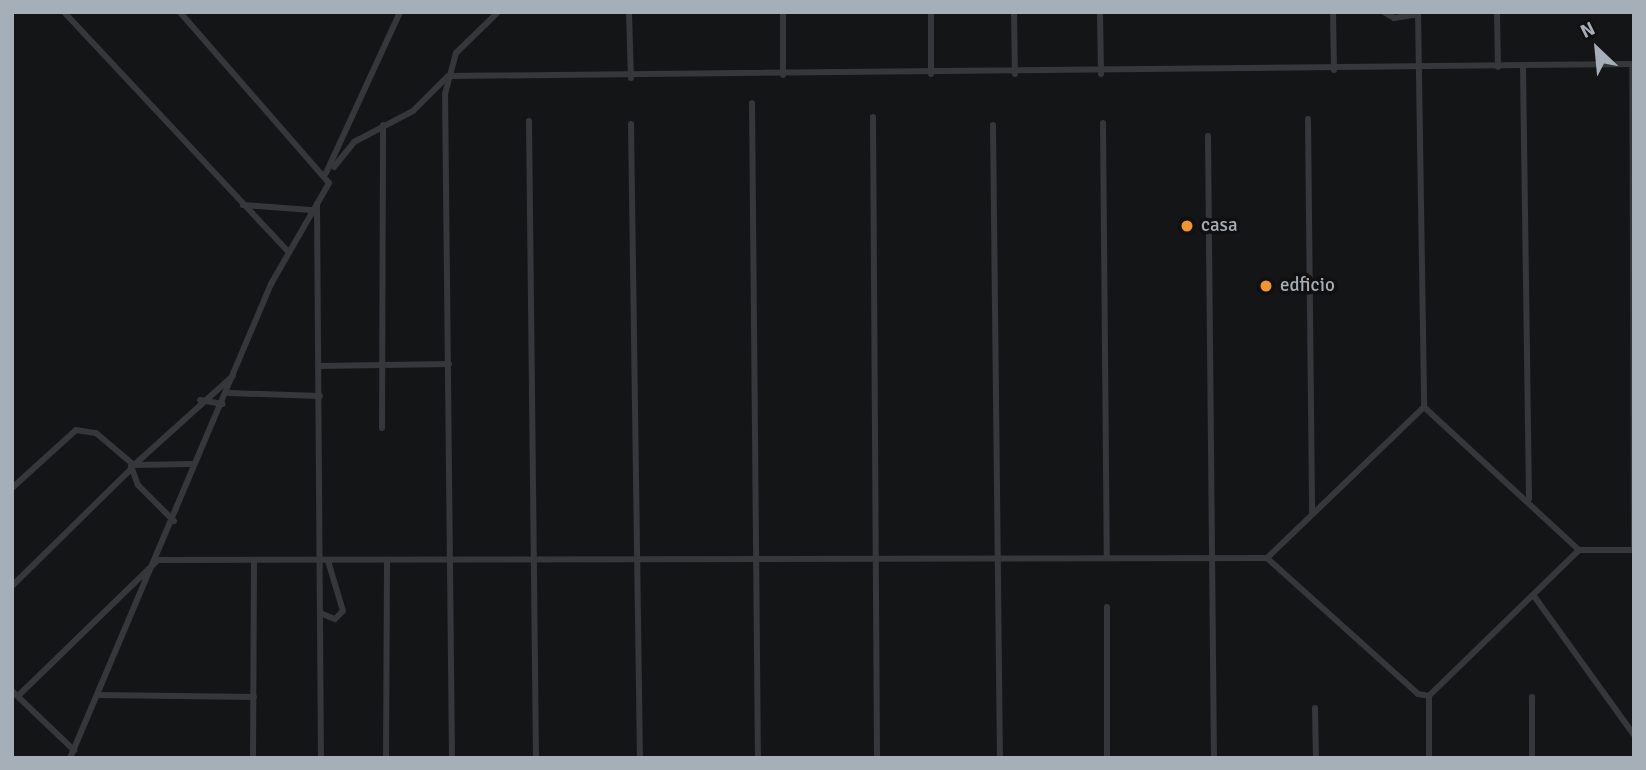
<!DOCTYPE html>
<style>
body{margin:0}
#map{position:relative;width:1646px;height:770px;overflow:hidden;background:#141516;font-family:Signika,sans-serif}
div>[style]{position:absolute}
.street>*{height:6px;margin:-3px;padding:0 3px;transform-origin:3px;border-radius:3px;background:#35373b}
.dots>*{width:19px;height:19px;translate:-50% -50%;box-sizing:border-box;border:4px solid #101011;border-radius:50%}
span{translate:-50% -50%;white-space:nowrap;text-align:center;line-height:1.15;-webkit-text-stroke:7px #101011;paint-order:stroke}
.poi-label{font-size:19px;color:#a6aeb7}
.left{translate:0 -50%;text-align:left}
.frame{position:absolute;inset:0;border:14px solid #a6aeb7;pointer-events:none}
.north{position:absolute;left:1562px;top:14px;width:70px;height:70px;-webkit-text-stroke:5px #101011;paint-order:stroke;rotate:334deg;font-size:19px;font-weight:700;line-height:28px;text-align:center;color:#a6aeb7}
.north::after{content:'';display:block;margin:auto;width:24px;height:32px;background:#a6aeb7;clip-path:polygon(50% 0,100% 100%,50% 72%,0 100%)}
</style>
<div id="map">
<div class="street">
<div style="left:64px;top:12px;width:326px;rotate:46.9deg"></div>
<div style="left:629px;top:12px;width:66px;rotate:88.3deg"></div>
<div style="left:931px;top:12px;width:62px;rotate:90deg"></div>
<div style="left:1014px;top:12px;width:62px;rotate:89.1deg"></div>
<div style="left:1100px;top:12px;width:62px;rotate:89.1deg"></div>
<div style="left:1333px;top:12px;width:58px;rotate:89deg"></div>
<div style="left:1384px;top:12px;width:12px;rotate:31deg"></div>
<div style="left:1394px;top:18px;width:24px;rotate:-9deg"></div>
<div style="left:1418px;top:12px;width:395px;rotate:89.1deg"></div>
<div style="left:1497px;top:12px;width:55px;rotate:89deg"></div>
<div style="left:1523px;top:68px;width:431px;rotate:89.2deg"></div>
<div style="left:783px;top:75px;width:63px;rotate:-90deg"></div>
<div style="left:448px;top:76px;width:1186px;rotate:-0.58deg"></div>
<div style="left:752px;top:103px;width:655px;rotate:89.48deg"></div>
<div style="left:873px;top:117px;width:641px;rotate:89.64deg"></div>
<div style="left:1308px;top:119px;width:393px;rotate:89.4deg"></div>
<div style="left:529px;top:121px;width:637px;rotate:89.37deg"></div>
<div style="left:1103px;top:123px;width:435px;rotate:89.5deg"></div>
<div style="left:631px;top:124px;width:634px;rotate:89.19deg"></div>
<div style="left:993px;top:125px;width:633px;rotate:89.37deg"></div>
<div style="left:1208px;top:136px;width:622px;rotate:89.45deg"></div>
<div style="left:334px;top:167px;width:32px;rotate:-51deg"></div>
<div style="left:354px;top:142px;width:67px;rotate:-27.7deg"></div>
<div style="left:413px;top:111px;width:48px;rotate:-45deg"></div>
<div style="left:326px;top:173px;width:177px;rotate:-65.3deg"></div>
<div style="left:317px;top:204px;width:554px;rotate:89.59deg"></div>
<div style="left:243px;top:205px;width:68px;rotate:4.2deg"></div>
<div style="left:320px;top:366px;width:129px;rotate:-0.9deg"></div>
<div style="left:229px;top:393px;width:91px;rotate:1.9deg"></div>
<div style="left:200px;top:400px;width:23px;rotate:10deg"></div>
<div style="left:1424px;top:407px;width:211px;rotate:42.7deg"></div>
<div style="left:1579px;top:550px;width:209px;rotate:135.8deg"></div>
<div style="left:1429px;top:696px;width:62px;rotate:90deg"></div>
<div style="left:1424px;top:407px;width:218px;rotate:136.1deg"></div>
<div style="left:1267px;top:558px;width:203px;rotate:42deg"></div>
<div style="left:1418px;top:694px;width:11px;rotate:10deg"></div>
<div style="left:382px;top:428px;width:303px;rotate:-89.8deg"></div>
<div style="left:134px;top:465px;width:59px;rotate:-1deg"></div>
<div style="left:131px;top:466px;width:20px;rotate:70deg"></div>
<div style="left:138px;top:485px;width:51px;rotate:45deg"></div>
<div style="left:12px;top:488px;width:86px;rotate:-42.2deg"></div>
<div style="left:76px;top:430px;width:20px;rotate:9deg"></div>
<div style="left:96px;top:433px;width:50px;rotate:40.1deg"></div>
<div style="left:134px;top:465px;width:133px;rotate:-42deg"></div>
<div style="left:1579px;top:550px;width:55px"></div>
<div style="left:1634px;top:550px;width:486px;rotate:-90.2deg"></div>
<div style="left:12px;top:586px;width:167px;rotate:-44.5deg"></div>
<div style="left:1534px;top:596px;width:171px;rotate:54.3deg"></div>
<div style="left:1107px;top:607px;width:151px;rotate:90deg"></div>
<div style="left:320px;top:613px;width:16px;rotate:22deg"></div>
<div style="left:335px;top:619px;width:11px;rotate:-45deg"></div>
<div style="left:343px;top:611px;width:52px;rotate:-106.7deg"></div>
<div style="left:12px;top:691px;width:86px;rotate:43.6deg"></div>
<div style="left:99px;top:695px;width:155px;rotate:0.7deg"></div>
<div style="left:18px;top:696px;width:195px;rotate:-44.2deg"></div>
<div style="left:158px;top:560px;width:1109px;rotate:-0.1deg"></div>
<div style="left:1532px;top:697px;width:61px;rotate:90deg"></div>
<div style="left:1315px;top:708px;width:50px;rotate:88.9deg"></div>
<div style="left:70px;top:758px;width:515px;rotate:-67.02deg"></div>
<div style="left:271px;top:284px;width:116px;rotate:-60.1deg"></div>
<div style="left:329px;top:183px;width:227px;rotate:-131.1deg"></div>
<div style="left:253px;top:758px;width:198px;rotate:-89.7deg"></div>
<div style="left:386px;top:758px;width:196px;rotate:-89.7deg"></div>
<div style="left:452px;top:758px;width:664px;rotate:-90.6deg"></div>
<div style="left:445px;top:94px;width:42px;rotate:-75deg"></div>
<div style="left:456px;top:53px;width:59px;rotate:-44.3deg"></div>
</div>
<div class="dots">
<div style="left:1187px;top:226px;background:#f29530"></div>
<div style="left:1266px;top:286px;background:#f29530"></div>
</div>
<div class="poi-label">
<span class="left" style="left:1201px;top:226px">casa</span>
<span class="left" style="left:1280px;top:286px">edficio</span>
</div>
<div class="frame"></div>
<div class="north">N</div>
</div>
